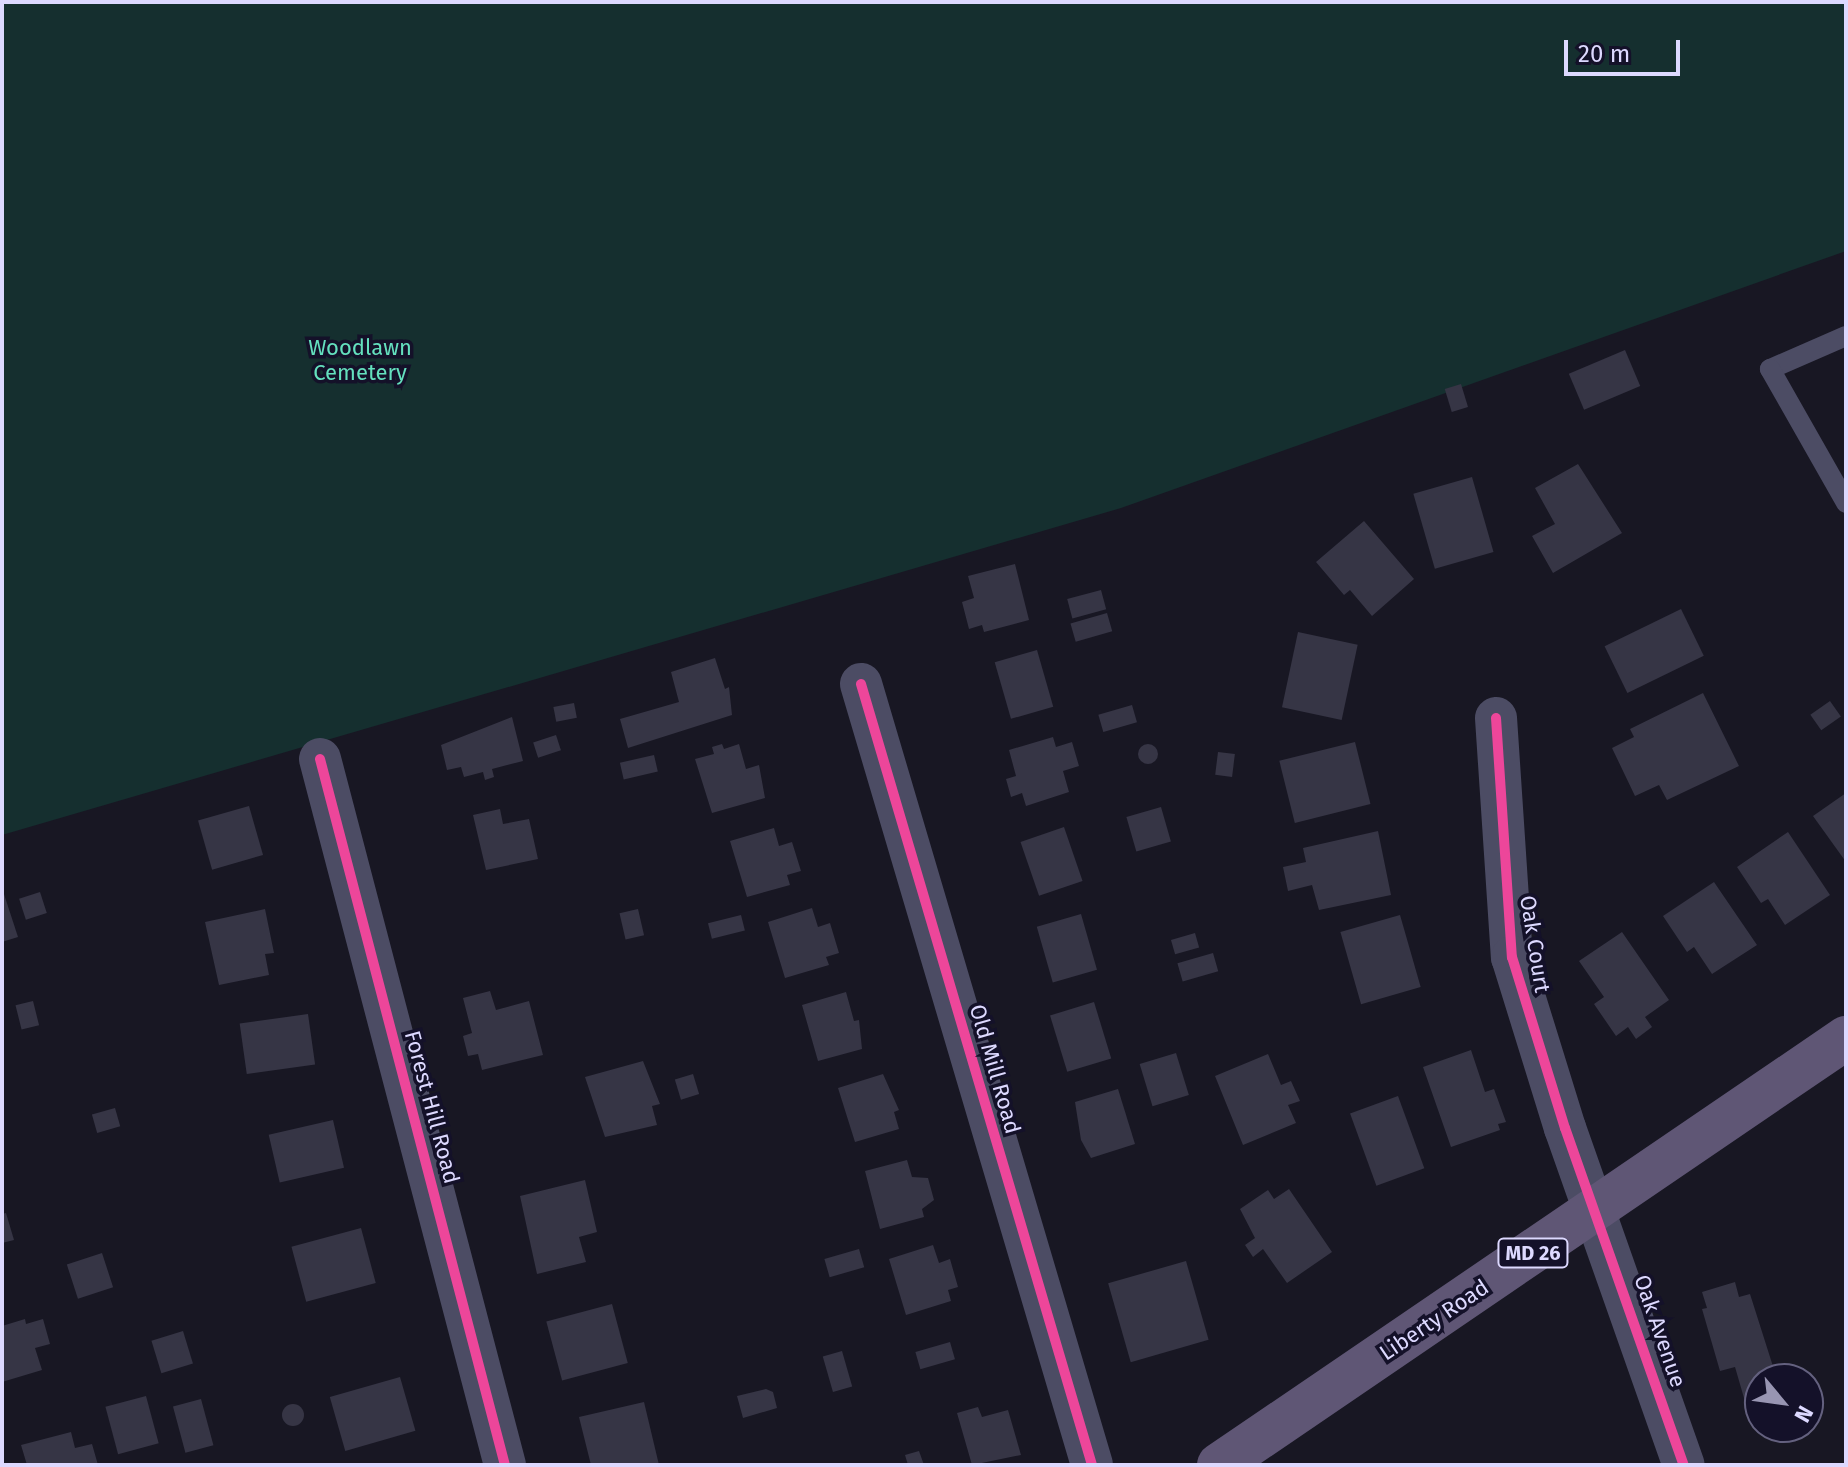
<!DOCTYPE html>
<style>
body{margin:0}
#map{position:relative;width:1848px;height:1467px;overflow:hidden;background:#181723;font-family:"Fira Sans",sans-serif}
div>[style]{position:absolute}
.green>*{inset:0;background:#152f2f}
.building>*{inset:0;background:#363545;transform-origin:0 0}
.round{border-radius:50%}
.lane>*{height:20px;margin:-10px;padding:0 10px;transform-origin:10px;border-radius:10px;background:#4c4c64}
.street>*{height:42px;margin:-21px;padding:0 21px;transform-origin:21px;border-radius:21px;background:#4c4c64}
.primary>*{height:44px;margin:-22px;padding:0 22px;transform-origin:22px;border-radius:22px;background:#5f5675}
.cycleway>*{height:10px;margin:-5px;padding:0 5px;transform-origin:5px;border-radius:5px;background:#ed469a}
span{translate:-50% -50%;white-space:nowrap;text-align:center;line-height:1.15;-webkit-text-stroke:7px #141129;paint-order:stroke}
.shield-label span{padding:2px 6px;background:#141129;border:2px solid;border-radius:6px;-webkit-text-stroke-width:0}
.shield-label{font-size:20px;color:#ddd9ff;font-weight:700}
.park-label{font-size:22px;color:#64e0be}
.street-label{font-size:22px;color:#ddd9ff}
.frame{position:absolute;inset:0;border:4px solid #ddd9ff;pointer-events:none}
.north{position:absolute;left:1744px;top:1363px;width:80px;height:80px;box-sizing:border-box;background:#141129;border:2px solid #64617f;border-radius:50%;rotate:119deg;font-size:22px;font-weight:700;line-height:32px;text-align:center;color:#ddd9ff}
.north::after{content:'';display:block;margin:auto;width:28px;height:36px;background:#9895b2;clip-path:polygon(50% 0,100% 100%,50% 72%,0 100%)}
.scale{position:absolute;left:1564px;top:40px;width:116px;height:36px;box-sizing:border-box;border:4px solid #ddd9ff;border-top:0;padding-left:10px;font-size:24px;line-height:28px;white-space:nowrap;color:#ddd9ff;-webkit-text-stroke:6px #141129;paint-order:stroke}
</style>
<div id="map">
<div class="green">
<div style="clip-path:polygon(2px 2px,1846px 2px,1846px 251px,1121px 508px,2px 835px)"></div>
</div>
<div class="building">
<div style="left:1625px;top:350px;width:39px;height:61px;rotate:67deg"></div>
<div style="left:1461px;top:384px;width:24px;height:17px;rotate:73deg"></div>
<div style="clip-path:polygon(1578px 464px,1622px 533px,1553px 573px,1532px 536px,1555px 524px,1535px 488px)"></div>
<div style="left:1472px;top:477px;width:78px;height:61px;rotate:74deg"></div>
<div style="clip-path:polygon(1364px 521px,1414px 579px,1372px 616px,1350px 590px,1344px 595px,1316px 562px)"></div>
<div style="clip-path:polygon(1015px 564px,1029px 620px,984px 632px,982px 625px,969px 629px,962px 602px,974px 598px,968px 576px)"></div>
<div style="left:1101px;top:590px;width:20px;height:35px;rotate:75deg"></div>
<div style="left:1681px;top:609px;width:52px;height:85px;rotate:64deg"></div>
<div style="left:1107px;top:613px;width:19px;height:38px;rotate:74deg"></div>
<div style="left:1298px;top:632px;width:61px;height:77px;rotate:12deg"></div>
<div style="left:1037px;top:650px;width:59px;height:44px;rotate:74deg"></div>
<div style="clip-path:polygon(715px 658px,725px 689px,729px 687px,732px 715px,628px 748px,620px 719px,679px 702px,671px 672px)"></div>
<div style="clip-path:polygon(1703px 693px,1739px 766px,1667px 800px,1659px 785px,1635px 796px,1612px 748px,1634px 737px,1630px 729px)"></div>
<div style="left:1830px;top:701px;width:19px;height:24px;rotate:55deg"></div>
<div style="left:574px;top:703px;width:15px;height:21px;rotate:79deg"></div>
<div style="left:1132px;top:705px;width:18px;height:35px;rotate:74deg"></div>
<div style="clip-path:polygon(512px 717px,523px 761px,492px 769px,494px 777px,485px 780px,483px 772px,464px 777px,461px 767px,447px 770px,441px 745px)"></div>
<div style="left:556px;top:735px;width:16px;height:24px;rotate:72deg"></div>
<div style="clip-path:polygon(1053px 737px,1056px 747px,1072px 742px,1079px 766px,1063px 771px,1069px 792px,1026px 806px,1022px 793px,1011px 797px,1006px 779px,1016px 776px,1009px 750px)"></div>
<div style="left:1355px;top:742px;width:64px;height:78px;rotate:76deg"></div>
<div class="round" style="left:1138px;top:744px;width:20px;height:20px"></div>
<div style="clip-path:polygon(722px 744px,724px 749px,739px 744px,746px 769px,759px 765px,765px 798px,712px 813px,695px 759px,714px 754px,712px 747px)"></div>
<div style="left:1218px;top:752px;width:17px;height:23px;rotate:7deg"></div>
<div style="left:654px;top:755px;width:17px;height:35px;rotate:77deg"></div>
<div style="clip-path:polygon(1846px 793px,1846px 862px,1813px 816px)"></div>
<div style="left:249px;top:806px;width:51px;height:53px;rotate:74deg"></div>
<div style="left:1161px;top:807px;width:36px;height:36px;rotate:74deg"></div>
<div style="clip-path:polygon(500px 809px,503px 824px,529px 819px,538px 859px,486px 870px,473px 815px)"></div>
<div style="left:1064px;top:827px;width:57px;height:46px;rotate:71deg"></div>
<div style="clip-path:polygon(774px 828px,779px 846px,792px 842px,801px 871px,787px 875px,790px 885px,747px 897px,730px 841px)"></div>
<div style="clip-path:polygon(1378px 831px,1391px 895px,1319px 910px,1312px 885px,1288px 891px,1283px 867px,1306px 862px,1303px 848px)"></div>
<div style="clip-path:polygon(1788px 832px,1830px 895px,1785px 925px,1768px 899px,1761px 903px,1737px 867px)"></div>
<div style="clip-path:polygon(1714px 882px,1757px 945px,1712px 974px,1694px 947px,1687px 952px,1663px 916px)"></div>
<div style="clip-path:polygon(2px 888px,18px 937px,2px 942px)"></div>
<div style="left:40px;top:892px;width:22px;height:22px;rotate:72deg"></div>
<div style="clip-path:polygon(812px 908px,818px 927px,830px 923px,839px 953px,826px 957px,829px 965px,785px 978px,768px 922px)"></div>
<div style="clip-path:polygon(265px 909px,274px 953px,265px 954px,269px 975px,219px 985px,205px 922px)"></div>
<div style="left:638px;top:909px;width:27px;height:19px;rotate:77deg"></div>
<div style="left:1081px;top:914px;width:58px;height:46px;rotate:74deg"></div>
<div style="left:741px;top:915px;width:16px;height:34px;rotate:76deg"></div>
<div style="left:1400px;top:915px;width:75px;height:62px;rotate:74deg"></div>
<div style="clip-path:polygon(1622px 932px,1669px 1000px,1645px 1017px,1652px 1027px,1636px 1039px,1628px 1027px,1616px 1036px,1594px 1004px,1604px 997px,1579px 961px)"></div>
<div style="left:1195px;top:933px;width:15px;height:25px;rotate:74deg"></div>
<div style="left:1213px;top:953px;width:19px;height:37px;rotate:74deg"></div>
<div style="clip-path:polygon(490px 991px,496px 1010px,529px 1001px,543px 1055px,482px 1070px,478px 1054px,468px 1056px,463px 1036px,472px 1033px,463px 998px)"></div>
<div style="clip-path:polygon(846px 992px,854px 1021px,859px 1020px,862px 1049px,818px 1061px,802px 1005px)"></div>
<div style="left:33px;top:1001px;width:25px;height:18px;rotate:76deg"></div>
<div style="left:1094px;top:1002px;width:59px;height:46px;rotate:73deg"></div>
<div style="left:308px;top:1014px;width:51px;height:69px;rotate:82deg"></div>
<div style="clip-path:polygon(1471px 1050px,1485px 1092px,1494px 1089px,1506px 1122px,1498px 1124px,1500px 1130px,1451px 1147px,1423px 1067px)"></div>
<div style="left:1176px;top:1053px;width:44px;height:38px;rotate:73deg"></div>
<div style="clip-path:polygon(1268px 1054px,1281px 1085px,1291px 1081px,1300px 1101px,1288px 1105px,1296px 1123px,1243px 1145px,1215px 1076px)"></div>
<div style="clip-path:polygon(643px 1061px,660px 1104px,652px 1106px,657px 1125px,605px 1137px,585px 1077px)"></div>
<div style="left:693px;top:1074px;width:21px;height:19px;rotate:73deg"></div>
<div style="clip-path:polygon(883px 1074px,899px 1110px,894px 1112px,899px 1129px,855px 1142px,838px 1088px)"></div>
<div style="clip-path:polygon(1118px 1089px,1135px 1144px,1091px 1158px,1081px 1140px,1075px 1102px)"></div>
<div style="left:1398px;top:1096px;width:77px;height:51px;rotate:70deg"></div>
<div style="left:115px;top:1108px;width:19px;height:24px;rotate:74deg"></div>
<div style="left:333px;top:1120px;width:49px;height:66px;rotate:77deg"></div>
<div style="clip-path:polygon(907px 1160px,912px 1177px,928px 1178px,934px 1200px,922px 1209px,924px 1217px,880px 1229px,865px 1171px)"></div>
<div style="clip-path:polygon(585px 1180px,597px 1232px,579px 1237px,586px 1262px,537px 1274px,520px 1196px)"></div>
<div style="clip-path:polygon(1289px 1189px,1332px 1252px,1287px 1283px,1263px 1249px,1253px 1257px,1245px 1245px,1255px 1238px,1240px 1209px,1268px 1190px,1274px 1199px)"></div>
<div style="clip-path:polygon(6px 1213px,14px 1240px,2px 1243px,2px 1214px)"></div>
<div style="left:361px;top:1228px;width:57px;height:72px;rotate:75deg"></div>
<div style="clip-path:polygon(933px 1245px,939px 1263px,950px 1259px,958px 1287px,948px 1290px,951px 1301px,906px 1315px,889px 1259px)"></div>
<div style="left:859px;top:1249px;width:19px;height:36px;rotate:74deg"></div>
<div style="left:102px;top:1253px;width:36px;height:37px;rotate:72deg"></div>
<div style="left:1186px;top:1261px;width:82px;height:81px;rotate:74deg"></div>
<div style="clip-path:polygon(1735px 1282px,1739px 1297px,1750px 1294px,1777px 1379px,1760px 1379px,1760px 1394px,1744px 1398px,1735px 1367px,1720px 1371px,1702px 1309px,1707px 1308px,1702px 1292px)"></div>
<div style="left:612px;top:1304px;width:61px;height:68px;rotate:75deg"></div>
<div style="clip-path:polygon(25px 1319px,26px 1324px,43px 1319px,50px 1344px,35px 1348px,42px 1370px,2px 1382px,2px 1326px)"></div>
<div style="left:183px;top:1331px;width:34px;height:33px;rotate:73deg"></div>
<div style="left:950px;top:1342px;width:18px;height:36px;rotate:74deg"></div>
<div style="left:842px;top:1351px;width:37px;height:20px;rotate:74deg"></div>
<div style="left:400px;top:1377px;width:56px;height:73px;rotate:74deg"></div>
<div style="clip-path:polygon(766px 1389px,773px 1392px,777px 1408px,743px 1418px,737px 1396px)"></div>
<div style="left:146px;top:1396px;width:49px;height:42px;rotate:75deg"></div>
<div style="left:201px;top:1399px;width:48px;height:29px;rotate:75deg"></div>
<div style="clip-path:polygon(644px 1402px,659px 1465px,591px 1465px,579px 1417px)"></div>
<div class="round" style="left:282px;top:1404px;width:22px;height:22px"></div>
<div style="clip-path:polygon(978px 1407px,982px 1417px,1008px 1410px,1021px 1455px,972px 1465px,957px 1413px)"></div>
<div style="clip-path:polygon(71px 1432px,75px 1448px,92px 1444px,98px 1465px,27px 1465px,21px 1445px)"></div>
<div style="clip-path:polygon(919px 1451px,924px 1465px,908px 1465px,905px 1455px)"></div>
</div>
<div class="lane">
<div style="left:1846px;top:336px;width:83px;rotate:156.5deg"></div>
<div style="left:1770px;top:369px;width:154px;rotate:60.4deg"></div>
</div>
<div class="street">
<div style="left:861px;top:684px;width:814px;rotate:73.52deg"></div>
<div style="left:1496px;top:718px;width:240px;rotate:86.2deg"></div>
<div style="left:1512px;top:957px;width:179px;rotate:72.8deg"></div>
<div style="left:1565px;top:1128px;width:357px;rotate:70.6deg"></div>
<div style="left:320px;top:759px;width:730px;rotate:75.32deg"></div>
</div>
<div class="primary">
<div style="left:1219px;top:1465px;width:759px;rotate:-34.26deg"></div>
</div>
<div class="cycleway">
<div style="left:861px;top:684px;width:814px;rotate:73.52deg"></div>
<div style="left:1496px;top:718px;width:240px;rotate:86.2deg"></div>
<div style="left:1512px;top:957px;width:179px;rotate:72.8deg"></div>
<div style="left:1565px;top:1128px;width:357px;rotate:70.6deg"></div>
<div style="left:320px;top:759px;width:730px;rotate:75.32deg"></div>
</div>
<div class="shield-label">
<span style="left:1533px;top:1253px">MD 26</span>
</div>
<div class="park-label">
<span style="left:360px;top:360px">Woodlawn<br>Cemetery</span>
</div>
<div class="street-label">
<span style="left:1535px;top:944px;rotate:81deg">Oak Court</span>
<span style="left:995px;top:1069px;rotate:74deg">Old Mill Road</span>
<span style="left:432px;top:1107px;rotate:75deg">Forest Hill Road</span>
<span style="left:1434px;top:1320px;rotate:-34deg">Liberty Road</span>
<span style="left:1660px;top:1331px;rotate:71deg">Oak Avenue</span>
</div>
<div class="frame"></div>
<div class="north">N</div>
<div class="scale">20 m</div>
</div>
